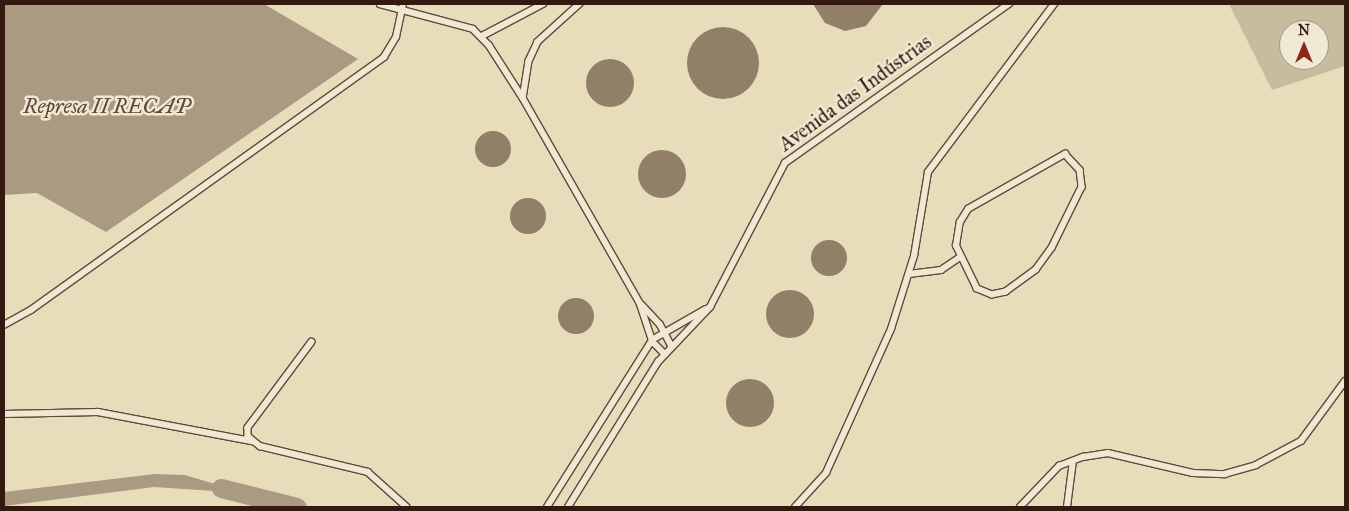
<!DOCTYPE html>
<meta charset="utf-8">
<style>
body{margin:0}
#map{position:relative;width:1349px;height:511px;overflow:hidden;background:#e7ddbb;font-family:"IM FELL Great Primer",serif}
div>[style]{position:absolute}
.green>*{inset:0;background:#c8bc9e}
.water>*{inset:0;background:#aa9a81}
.river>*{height:19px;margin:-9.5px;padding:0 9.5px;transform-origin:9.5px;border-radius:9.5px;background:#aa9a81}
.building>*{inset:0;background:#917f68}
.round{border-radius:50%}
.roads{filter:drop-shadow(1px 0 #604a3a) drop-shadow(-1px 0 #604a3a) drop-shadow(0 1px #604a3a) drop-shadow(0 -1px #604a3a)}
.lane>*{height:5.5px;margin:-2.75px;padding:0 2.75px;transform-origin:2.75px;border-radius:2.75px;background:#efe9d3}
span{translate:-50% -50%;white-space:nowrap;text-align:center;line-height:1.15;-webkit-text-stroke:5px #efe9d3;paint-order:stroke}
.street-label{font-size:20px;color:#33190f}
.water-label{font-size:21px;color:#5d4637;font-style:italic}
.frame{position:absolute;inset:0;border:5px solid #33190f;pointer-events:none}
.north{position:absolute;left:1279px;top:20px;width:50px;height:50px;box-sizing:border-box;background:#efe9d3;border:1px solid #a49685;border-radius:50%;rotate:0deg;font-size:14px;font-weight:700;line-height:20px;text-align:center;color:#33190f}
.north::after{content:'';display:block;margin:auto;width:18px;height:22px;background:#8f2418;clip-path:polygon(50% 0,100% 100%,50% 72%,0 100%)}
</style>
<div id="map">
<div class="green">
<div style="clip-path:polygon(evenodd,1229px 4px,1345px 4px,1345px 66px,1272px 90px,1229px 4px,1289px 30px,1319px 30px,1319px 60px,1289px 60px,1289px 30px)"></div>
</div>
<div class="water">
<div style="clip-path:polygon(4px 4px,264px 4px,358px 59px,106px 232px,37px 193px,4px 195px)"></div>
<div style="clip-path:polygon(155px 474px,185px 475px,245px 493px,154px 487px,4px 506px,4px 492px)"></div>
</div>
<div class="river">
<div style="left:221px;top:488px;width:78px;rotate:14deg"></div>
</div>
<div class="building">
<div style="clip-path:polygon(813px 4px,883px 4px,866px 26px,845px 31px,825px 23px)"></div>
<div class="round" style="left:687px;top:27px;width:72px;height:72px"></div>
<div class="round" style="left:586px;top:59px;width:48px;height:48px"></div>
<div class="round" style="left:475px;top:131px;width:36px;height:36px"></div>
<div class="round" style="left:638px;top:150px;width:48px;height:48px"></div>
<div class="round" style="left:510px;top:198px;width:36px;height:36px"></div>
<div class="round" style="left:811px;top:240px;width:36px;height:36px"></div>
<div class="round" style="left:766px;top:290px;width:48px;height:48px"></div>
<div class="round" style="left:558px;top:298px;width:36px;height:36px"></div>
<div class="round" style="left:726px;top:379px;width:48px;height:48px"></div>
</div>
<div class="roads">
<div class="lane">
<div style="left:380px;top:4px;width:96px;rotate:15deg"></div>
<div style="left:473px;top:29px;width:23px;rotate:45deg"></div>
<div style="left:489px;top:45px;width:63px;rotate:57.3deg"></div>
<div style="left:580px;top:4px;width:57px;rotate:137.9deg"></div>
<div style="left:538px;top:42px;width:21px;rotate:115deg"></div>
<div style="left:529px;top:61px;width:37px;rotate:99deg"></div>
<div style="left:523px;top:98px;width:236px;rotate:60.3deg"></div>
<div style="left:640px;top:303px;width:41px;rotate:71.6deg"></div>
<div style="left:653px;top:342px;width:16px;rotate:45deg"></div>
<div style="left:482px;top:36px;width:69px;rotate:-27.7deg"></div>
<div style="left:1065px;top:154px;width:22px;rotate:47deg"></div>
<div style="left:1080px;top:170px;width:17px;rotate:83deg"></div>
<div style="left:1082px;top:187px;width:68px;rotate:116.2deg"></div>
<div style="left:1052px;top:248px;width:27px;rotate:126deg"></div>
<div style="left:1036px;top:270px;width:37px;rotate:144deg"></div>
<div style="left:1006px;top:292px;width:14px;rotate:168deg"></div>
<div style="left:992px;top:295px;width:16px;rotate:-158deg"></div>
<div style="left:977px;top:289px;width:48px;rotate:-116deg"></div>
<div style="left:956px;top:246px;width:24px;rotate:-81deg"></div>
<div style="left:960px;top:222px;width:15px;rotate:-58deg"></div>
<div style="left:968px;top:209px;width:112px;rotate:-29.6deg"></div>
<div style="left:909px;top:274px;width:32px;rotate:-7deg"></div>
<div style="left:941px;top:270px;width:22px;rotate:-34deg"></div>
<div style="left:642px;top:305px;width:26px;rotate:47deg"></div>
<div style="left:660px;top:324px;width:24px;rotate:62deg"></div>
<div style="left:4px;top:325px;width:31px;rotate:-29deg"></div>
<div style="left:31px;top:310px;width:434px;rotate:-35.6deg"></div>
<div style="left:384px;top:57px;width:23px;rotate:-59deg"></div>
<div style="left:396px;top:37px;width:34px;rotate:-78deg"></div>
<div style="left:312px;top:342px;width:107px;rotate:126.7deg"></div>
<div style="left:248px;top:428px;width:8px;rotate:90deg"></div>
<div style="left:248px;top:436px;width:16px;rotate:40deg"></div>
<div style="left:260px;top:446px;width:111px;rotate:13.5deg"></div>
<div style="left:368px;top:472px;width:52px;rotate:41.9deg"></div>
<div style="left:4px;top:414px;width:94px;rotate:-1.2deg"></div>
<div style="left:98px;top:412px;width:157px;rotate:10.7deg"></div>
<div style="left:547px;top:507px;width:197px;rotate:-57.8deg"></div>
<div style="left:652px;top:340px;width:62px;rotate:-29.9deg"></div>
<div style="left:568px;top:507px;width:171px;rotate:-58.2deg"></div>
<div style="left:658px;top:362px;width:76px;rotate:-46.6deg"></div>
<div style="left:710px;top:307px;width:162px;rotate:-62.5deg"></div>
<div style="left:785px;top:163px;width:275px;rotate:-35.4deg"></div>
<div style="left:795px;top:507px;width:46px;rotate:-47.6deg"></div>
<div style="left:826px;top:473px;width:158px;rotate:-65.7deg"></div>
<div style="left:891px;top:329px;width:77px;rotate:-72.5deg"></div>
<div style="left:914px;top:256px;width:85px;rotate:-80.5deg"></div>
<div style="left:928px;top:172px;width:210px;rotate:-53.1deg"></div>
<div style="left:1020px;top:507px;width:57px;rotate:-46.4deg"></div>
<div style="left:1059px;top:466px;width:26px;rotate:-21deg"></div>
<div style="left:1083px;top:457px;width:25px;rotate:-9deg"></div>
<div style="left:1108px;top:453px;width:87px;rotate:13.2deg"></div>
<div style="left:1193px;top:473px;width:32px;rotate:2deg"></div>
<div style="left:1225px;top:474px;width:32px;rotate:-16deg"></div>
<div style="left:1256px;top:465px;width:51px;rotate:-28.1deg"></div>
<div style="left:1301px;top:441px;width:74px;rotate:-53.7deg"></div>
<div style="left:1067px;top:507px;width:46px;rotate:-82.6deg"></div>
</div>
</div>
<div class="street-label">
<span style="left:855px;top:93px;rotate:-36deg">Avenida das Indústrias</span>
</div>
<div class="water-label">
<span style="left:107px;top:106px">Represa II RECAP</span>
</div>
<div class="frame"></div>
<div class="north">N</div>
</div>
